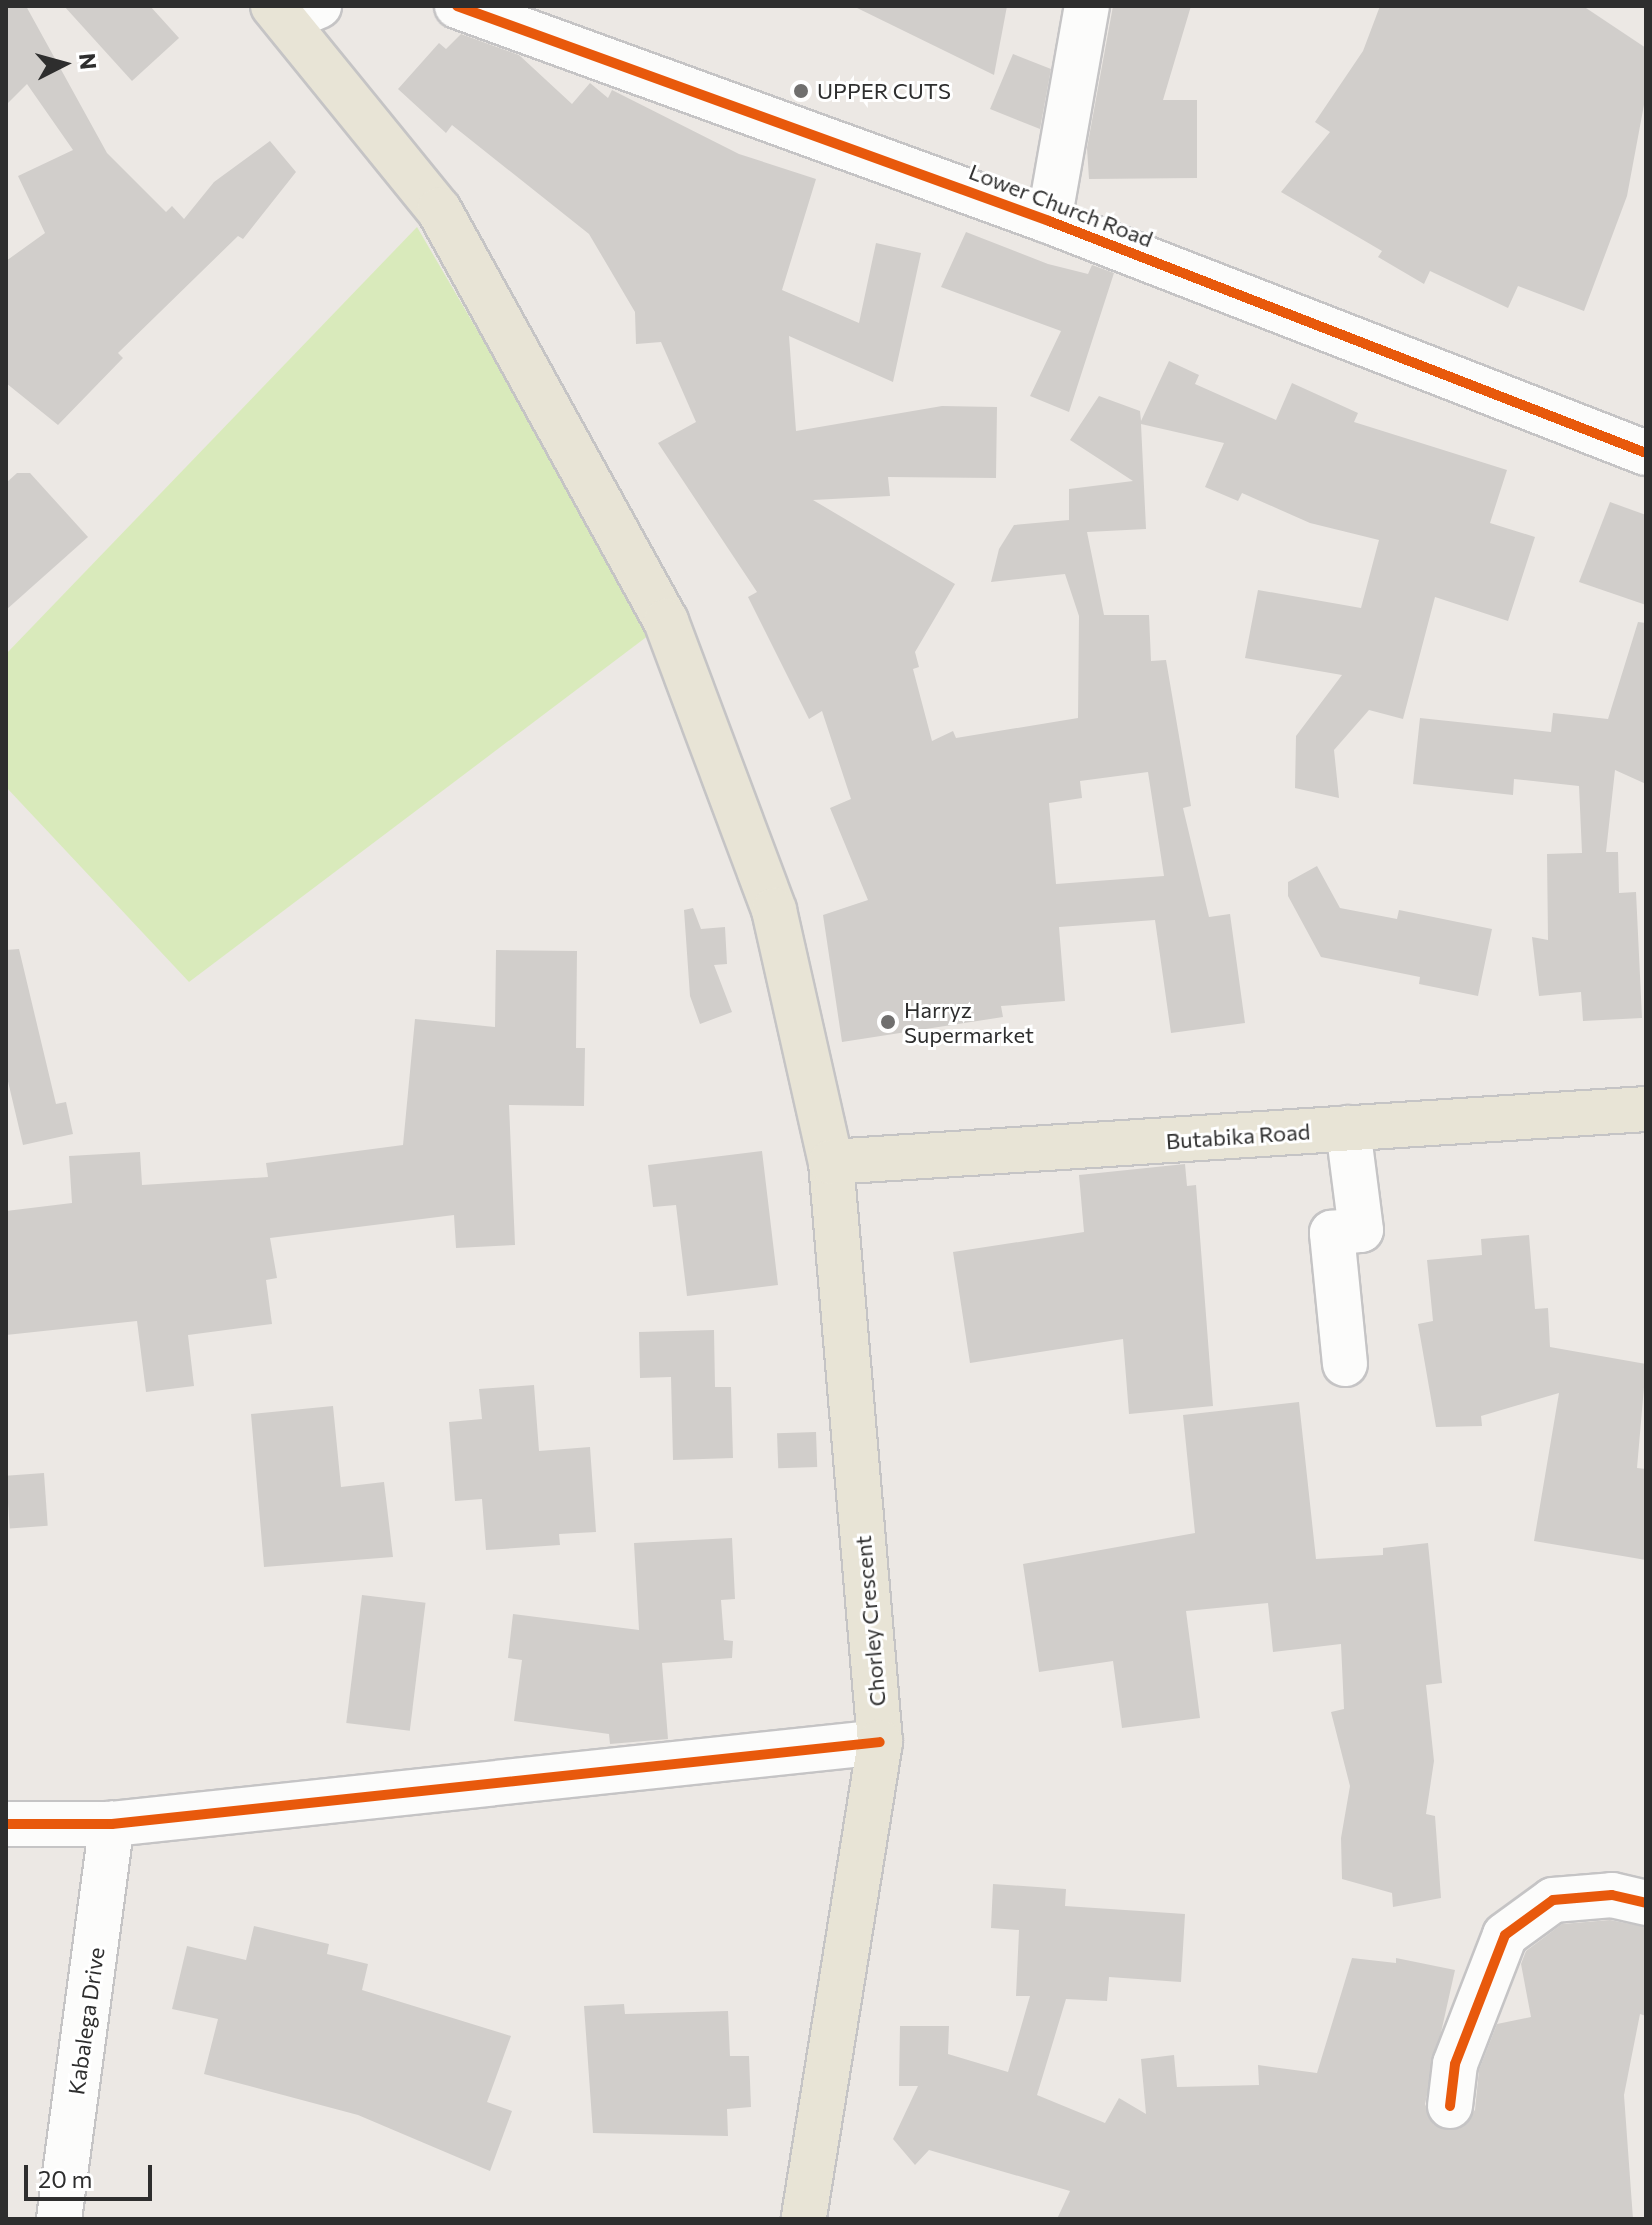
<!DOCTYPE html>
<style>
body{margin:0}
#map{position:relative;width:1652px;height:2225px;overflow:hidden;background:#ece8e4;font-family:Commissioner,sans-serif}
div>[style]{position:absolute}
.pitch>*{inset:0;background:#d9eabb}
.building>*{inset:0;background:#d1cecb;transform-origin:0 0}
.roads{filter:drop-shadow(2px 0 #c5c4c5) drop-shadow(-2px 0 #c5c4c5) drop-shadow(0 2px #c5c4c5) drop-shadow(0 -2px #c5c4c5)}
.minor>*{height:44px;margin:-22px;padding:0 22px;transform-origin:22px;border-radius:22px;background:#fcfcfb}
.major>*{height:44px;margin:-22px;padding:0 22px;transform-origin:22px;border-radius:22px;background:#e8e4d6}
.cycleway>*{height:10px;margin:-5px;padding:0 5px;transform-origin:5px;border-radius:5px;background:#e8590c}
.dots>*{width:22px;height:22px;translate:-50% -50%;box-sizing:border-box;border:4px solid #fff;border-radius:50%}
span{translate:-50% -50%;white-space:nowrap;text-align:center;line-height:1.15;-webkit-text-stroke:6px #fff;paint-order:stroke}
.poi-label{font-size:22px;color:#2e2e2e}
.left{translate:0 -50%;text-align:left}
.street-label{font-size:22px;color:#2e2e2e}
.frame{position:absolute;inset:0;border:8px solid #2e2e2e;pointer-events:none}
.north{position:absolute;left:24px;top:24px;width:80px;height:80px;-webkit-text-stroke:6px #fff;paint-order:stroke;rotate:84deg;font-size:22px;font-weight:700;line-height:32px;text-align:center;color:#2e2e2e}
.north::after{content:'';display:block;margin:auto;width:28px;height:36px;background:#2e2e2e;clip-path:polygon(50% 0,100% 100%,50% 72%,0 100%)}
.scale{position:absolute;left:24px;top:2165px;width:128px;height:36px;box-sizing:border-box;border:4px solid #2e2e2e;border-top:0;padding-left:10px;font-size:24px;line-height:28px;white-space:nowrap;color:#2e2e2e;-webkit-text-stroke:6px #fff;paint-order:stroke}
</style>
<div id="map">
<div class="pitch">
<div style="clip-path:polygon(417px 227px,653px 632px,189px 982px,6px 787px,6px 654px)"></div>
</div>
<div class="building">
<div style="clip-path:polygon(6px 6px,26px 6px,107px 153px,166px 212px,172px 206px,184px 219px,214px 182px,270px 141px,296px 172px,243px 239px,238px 236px,118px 353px,123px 358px,58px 425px,6px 383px,6px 261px,45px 233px,18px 176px,73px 150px,27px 84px,6px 105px)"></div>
<div style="clip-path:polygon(64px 6px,150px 6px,179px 38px,132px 81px)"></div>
<div style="clip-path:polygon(853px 6px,1007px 6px,994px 75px)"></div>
<div style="clip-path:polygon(1113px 6px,1191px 6px,1163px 100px,1197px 100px,1197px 178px,1089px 179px,1087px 148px)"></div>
<div style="clip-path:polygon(1380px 6px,1583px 6px,1646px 48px,1646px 94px,1627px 196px,1584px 311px,1518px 286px,1508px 308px,1430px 271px,1424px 284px,1378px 257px,1382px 251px,1281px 192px,1330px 132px,1315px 122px,1363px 51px)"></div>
<div style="clip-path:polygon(evenodd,461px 34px,519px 55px,572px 104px,590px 83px,608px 98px,612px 90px,739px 154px,816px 179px,782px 290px,859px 323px,876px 243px,921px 253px,893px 382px,789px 336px,796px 431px,942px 406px,997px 407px,996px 478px,888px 477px,890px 496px,813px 500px,955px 584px,915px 652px,919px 667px,913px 669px,932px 741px,953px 731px,956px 738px,1078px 718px,1079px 616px,1065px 574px,991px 582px,999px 549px,1014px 525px,1069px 520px,1069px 489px,1133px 481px,1070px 440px,1099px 396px,1140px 411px,1141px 421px,1169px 361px,1199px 375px,1195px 384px,1276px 420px,1292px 383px,1358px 413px,1354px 422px,1507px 470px,1490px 523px,1535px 537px,1508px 621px,1435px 597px,1403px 719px,1369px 710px,1334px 750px,1339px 798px,1295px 788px,1296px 736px,1342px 675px,1245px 658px,1258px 590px,1361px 608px,1379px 540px,1310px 523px,1242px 493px,1238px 501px,1205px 487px,1224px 443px,1141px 424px,1146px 529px,1087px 532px,1104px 615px,1149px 615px,1151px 661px,1166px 660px,1191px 806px,1183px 808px,1209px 917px,1230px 914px,1245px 1023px,1171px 1033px,1155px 920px,1059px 927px,1065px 1001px,1001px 1006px,1003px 1017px,842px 1042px,823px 915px,868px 900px,830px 808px,851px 799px,822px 711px,809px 719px,748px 597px,757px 592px,658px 443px,696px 422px,661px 342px,636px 344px,635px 312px,589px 234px,452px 125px,446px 133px,398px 89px,439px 43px,446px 49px,461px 34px,1148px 772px,1164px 876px,1056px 884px,1049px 803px,1082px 798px,1080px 781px,1148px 772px)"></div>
<div style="clip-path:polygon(1013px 54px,1051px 69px,1040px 129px,990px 109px)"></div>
<div style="clip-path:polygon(966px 232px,1048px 264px,1088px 274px,1092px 265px,1114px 273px,1069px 412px,1030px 396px,1061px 331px,941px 287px)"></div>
<div style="clip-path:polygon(17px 473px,30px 473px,88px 537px,6px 610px,6px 483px)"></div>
<div style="clip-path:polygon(1610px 502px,1646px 515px,1646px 605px,1579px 582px)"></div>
<div style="clip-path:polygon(1638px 622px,1646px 623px,1646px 784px,1615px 770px,1606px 852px,1618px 852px,1619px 893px,1636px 892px,1642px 1018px,1583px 1021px,1581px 992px,1539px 996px,1532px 937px,1548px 940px,1547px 854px,1582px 853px,1579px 786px,1514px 779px,1513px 795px,1413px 784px,1420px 718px,1551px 732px,1553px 713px,1608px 719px)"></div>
<div style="clip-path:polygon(1317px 866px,1340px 908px,1397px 919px,1399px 910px,1492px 929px,1478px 996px,1419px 984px,1420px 977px,1321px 957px,1288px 896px,1288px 882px)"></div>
<div style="clip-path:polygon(693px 908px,701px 929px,725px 927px,727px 964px,714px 965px,732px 1012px,700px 1024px,690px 996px,684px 910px)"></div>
<div style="clip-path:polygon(19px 949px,56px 1104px,66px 1102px,73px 1134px,23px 1145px,6px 1073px,6px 950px)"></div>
<div style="clip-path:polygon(496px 950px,577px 951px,576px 1048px,585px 1048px,584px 1106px,509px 1105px,515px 1245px,456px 1248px,454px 1215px,270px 1238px,277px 1278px,266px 1280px,272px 1324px,188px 1335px,194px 1386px,146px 1392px,137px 1321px,6px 1335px,6px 1211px,72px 1203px,69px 1156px,140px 1152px,142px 1185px,268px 1177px,266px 1163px,403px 1145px,415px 1019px,495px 1027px)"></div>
<div style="clip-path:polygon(762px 1151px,778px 1285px,687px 1296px,676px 1205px,653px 1207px,648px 1165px)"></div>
<div style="clip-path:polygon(1185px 1164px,1187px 1186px,1196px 1185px,1213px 1406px,1129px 1414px,1123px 1339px,970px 1363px,953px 1252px,1084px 1232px,1079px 1175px)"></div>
<div style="clip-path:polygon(1529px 1235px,1535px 1309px,1548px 1308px,1550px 1347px,1646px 1364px,1637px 1468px,1646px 1469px,1646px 1560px,1534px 1541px,1559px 1393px,1481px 1416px,1482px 1426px,1436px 1427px,1418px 1324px,1433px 1321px,1427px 1260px,1482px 1255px,1481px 1239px)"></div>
<div style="clip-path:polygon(714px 1330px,715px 1387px,731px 1387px,733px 1458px,673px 1460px,671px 1377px,640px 1378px,639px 1332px)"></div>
<div style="clip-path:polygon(534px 1385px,539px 1451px,590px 1447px,596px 1532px,559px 1534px,560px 1545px,486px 1550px,482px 1499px,455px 1501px,449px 1422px,482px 1419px,479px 1389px)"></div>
<div style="clip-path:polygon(1299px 1402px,1316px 1559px,1383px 1555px,1383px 1548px,1428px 1543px,1442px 1683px,1426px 1685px,1434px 1761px,1426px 1814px,1435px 1816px,1441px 1898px,1393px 1907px,1392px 1893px,1342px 1879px,1341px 1838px,1350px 1786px,1331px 1712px,1344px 1709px,1341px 1644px,1273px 1652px,1268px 1603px,1186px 1611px,1200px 1718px,1122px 1728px,1113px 1661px,1039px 1672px,1023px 1564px,1195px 1533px,1183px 1415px)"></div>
<div style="clip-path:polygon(333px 1406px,341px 1487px,384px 1482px,393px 1557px,264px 1567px,251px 1414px)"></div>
<div style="left:816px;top:1432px;width:35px;height:39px;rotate:88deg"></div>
<div style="left:44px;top:1473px;width:53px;height:38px;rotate:86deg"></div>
<div style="clip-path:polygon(732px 1538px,735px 1599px,721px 1600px,724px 1640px,733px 1641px,732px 1658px,662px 1663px,668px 1739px,610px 1744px,609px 1734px,514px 1721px,522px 1660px,508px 1658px,513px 1614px,639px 1630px,634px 1543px)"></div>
<div style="left:362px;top:1595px;width:64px;height:129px;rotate:7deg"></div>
<div style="clip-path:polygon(993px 1884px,1066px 1889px,1065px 1906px,1185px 1914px,1181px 1982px,1109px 1977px,1107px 2001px,1066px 1999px,1037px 2095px,1105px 2123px,1119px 2098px,1146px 2114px,1141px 2059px,1174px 2055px,1177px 2087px,1259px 2085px,1258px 2065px,1317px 2073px,1352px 1958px,1396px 1963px,1396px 1958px,1455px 1970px,1425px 2104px,1434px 2125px,1459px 2129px,1475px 2110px,1479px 2070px,1497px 2024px,1531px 2017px,1521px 1964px,1526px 1951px,1562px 1924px,1610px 1920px,1646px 1927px,1646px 2016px,1640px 2014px,1624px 2095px,1633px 2219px,1057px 2219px,1070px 2191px,929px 2150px,915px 2165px,893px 2139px,918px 2086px,899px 2086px,900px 2026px,949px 2026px,948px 2054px,1008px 2072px,1030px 1996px,1016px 1996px,1019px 1930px,991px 1928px)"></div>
<div style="clip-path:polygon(254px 1926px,329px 1944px,327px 1954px,368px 1964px,362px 1990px,511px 2036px,487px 2102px,512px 2111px,490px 2171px,358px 2115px,204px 2074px,218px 2019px,172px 2009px,187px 1946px,246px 1960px)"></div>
<div style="clip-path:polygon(624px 2004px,625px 2014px,728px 2011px,730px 2056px,749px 2056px,751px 2107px,727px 2109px,728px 2136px,593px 2133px,584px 2006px)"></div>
</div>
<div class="roads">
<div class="minor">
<div style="left:457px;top:6px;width:630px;rotate:19.96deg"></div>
<div style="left:1049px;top:221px;width:640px;rotate:21.24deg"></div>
<div style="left:286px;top:20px;width:36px;rotate:-23deg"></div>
<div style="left:1049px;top:221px;width:218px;rotate:-80deg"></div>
<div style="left:1345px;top:1364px;width:132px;rotate:-95.7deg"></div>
<div style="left:1332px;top:1233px;width:29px;rotate:-6deg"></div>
<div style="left:1361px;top:1230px;width:103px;rotate:-97.3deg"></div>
<div style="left:6px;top:1824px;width:106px"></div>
<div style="left:112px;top:1824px;width:772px;rotate:-6.09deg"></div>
<div style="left:1450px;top:2106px;width:42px;rotate:-83.2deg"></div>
<div style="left:1455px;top:2064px;width:138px;rotate:-68.8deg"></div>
<div style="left:1505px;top:1935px;width:59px;rotate:-36.1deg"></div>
<div style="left:1553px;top:1900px;width:59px;rotate:-4.8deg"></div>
<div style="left:1612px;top:1895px;width:35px;rotate:13deg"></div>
<div style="left:59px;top:2219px;width:399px;rotate:-82.4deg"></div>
</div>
<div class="major">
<div style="left:273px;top:6px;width:263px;rotate:50.9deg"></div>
<div style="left:439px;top:210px;width:470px;rotate:61.1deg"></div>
<div style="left:666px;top:621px;width:309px;rotate:69.5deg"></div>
<div style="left:774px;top:910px;width:258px;rotate:77.3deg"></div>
<div style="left:831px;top:1162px;width:582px;rotate:85.17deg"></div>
<div style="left:880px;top:1742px;width:483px;rotate:99.1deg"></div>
<div style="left:831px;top:1162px;width:817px;rotate:-3.72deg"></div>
</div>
</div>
<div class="cycleway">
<div style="left:457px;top:6px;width:630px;rotate:19.96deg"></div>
<div style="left:1049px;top:221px;width:640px;rotate:21.24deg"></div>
<div style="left:6px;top:1824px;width:106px"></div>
<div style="left:112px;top:1824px;width:772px;rotate:-6.09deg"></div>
<div style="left:1450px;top:2106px;width:42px;rotate:-83.2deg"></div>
<div style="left:1455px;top:2064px;width:138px;rotate:-68.8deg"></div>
<div style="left:1505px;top:1935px;width:59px;rotate:-36.1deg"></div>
<div style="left:1553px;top:1900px;width:59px;rotate:-4.8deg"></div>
<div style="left:1612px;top:1895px;width:35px;rotate:13deg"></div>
</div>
<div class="dots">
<div style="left:801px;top:91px;background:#706f6e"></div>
<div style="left:888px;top:1022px;background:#706f6e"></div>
</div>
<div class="poi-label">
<span class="left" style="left:817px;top:91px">UPPER CUTS</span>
<span class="left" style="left:904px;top:1022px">Harryz<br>Supermarket</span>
</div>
<div class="street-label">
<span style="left:1061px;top:205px;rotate:21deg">Lower Church Road</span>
<span style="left:1238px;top:1136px;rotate:-4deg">Butabika Road</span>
<span style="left:870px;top:1621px;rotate:-95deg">Chorley Crescent</span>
<span style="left:86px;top:2021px;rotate:-82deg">Kabalega Drive</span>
</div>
<div class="frame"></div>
<div class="north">N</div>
<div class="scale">20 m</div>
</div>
